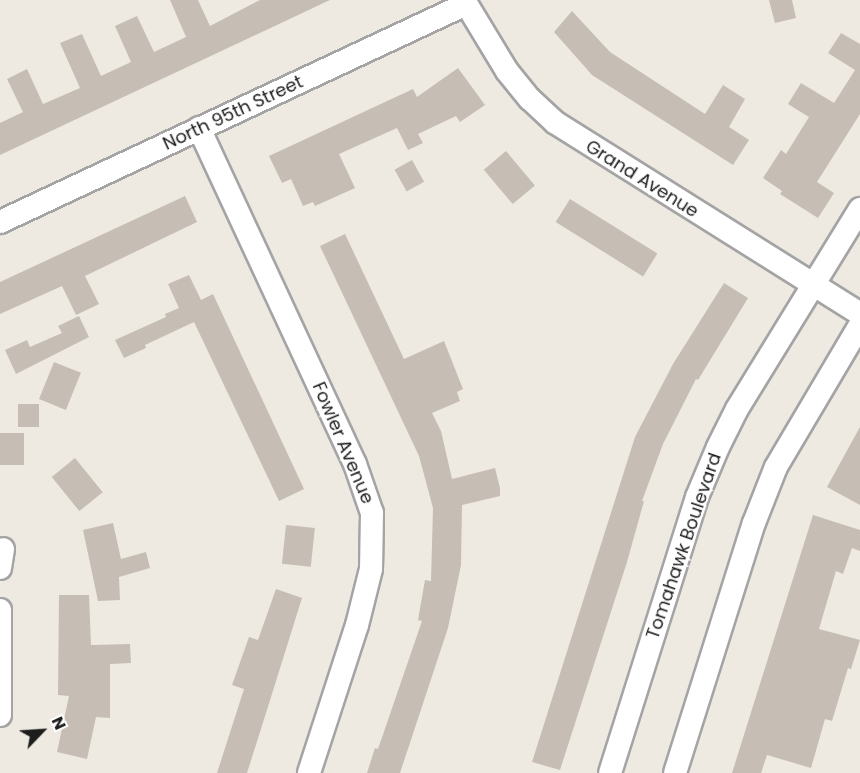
<!DOCTYPE html>
<style>
body{margin:0}
#map{position:relative;width:860px;height:773px;overflow:hidden;background:#eeeae2;font-family:Poppins,sans-serif}
div>[style]{position:absolute}
.building>*{inset:0;background:#c6bdb5;transform-origin:0 0}
.roads{filter:drop-shadow(2px 0 #a4a4a4) drop-shadow(-2px 0 #a4a4a4) drop-shadow(0 2px #a4a4a4) drop-shadow(0 -2px #a4a4a4)}
.minor>*{height:22px;margin:-11px;padding:0 11px;transform-origin:11px;border-radius:11px;background:#fff}
span{translate:-50% -50%;white-space:nowrap;text-align:center;line-height:1.15;-webkit-text-stroke:4.5px #fff;paint-order:stroke}
.street-label{font-size:18px;color:#1d1d1d}
.north{position:absolute;left:12px;top:701px;width:60px;height:60px;-webkit-text-stroke:4px #fff;paint-order:stroke;rotate:65deg;font-size:16px;font-weight:700;line-height:24px;text-align:center;color:#1d1d1d}
.north::after{content:'';display:block;margin:auto;width:21px;height:27px;background:#1d1d1d;clip-path:polygon(50% 0,100% 100%,50% 72%,0 100%)}
</style>
<div id="map">
<div class="building">
<div style="clip-path:polygon(170px 0,198px 0,210px 26px,260px 0,330px 0,0 155px,0 123px,23px 112px,7px 79px,27px 69px,43px 104px,80px 88px,60px 43px,82px 34px,101px 76px,131px 62px,115px 26px,137px 16px,154px 52px,186px 37px)"></div>
<div style="clip-path:polygon(769px 0,792px 0,796px 18px,775px 23px)"></div>
<div style="clip-path:polygon(572px 11px,610px 52px,705px 114px,723px 85px,745px 99px,729px 127px,749px 140px,733px 165px,592px 75px,554px 32px)"></div>
<div style="clip-path:polygon(841px 33px,860px 44px,860px 114px,817px 182px,834px 193px,818px 218px,780px 194px,782px 191px,763px 178px,781px 150px,786px 154px,809px 117px,788px 104px,801px 83px,834px 103px,855px 70px,828px 53px)"></div>
<div style="clip-path:polygon(458px 68px,485px 105px,460px 122px,456px 116px,418px 134px,423px 143px,408px 150px,397px 128px,339px 154px,355px 188px,315px 206px,313px 202px,303px 206px,291px 179px,282px 183px,269px 156px,413px 89px,417px 97px)"></div>
<div style="left:506px;top:151px;width:45px;height:29px;rotate:50deg"></div>
<div style="left:412px;top:160px;width:25px;height:20px;rotate:61deg"></div>
<div style="clip-path:polygon(185px 196px,197px 222px,85px 276px,99px 304px,76px 315px,62px 286px,0 314px,0 282px)"></div>
<div style="left:570px;top:199px;width:103px;height:27px;rotate:32deg"></div>
<div style="clip-path:polygon(345px 234px,404px 359px,444px 341px,463px 389px,457px 392px,460px 401px,432px 413px,441px 431px,452px 479px,495px 468px,500px 488px,500px 496px,462px 505px,461px 565px,448px 628px,400px 773px,367px 773px,375px 748px,378px 749px,422px 621px,418px 620px,425px 580px,431px 581px,433px 508px,419px 456px,320px 246px)"></div>
<div style="clip-path:polygon(189px 275px,201px 300px,213px 294px,304px 489px,279px 501px,194px 322px,145px 345px,146px 348px,124px 358px,115px 340px,166px 317px,165px 314px,179px 308px,168px 284px)"></div>
<div style="clip-path:polygon(724px 283px,748px 298px,698px 380px,696px 379px,663px 444px,642px 501px,644px 501px,627px 562px,560px 770px,532px 762px,635px 437px,673px 364px)"></div>
<div style="clip-path:polygon(79px 316px,89px 337px,16px 374px,5px 350px,27px 340px,30px 347px,62px 333px,58px 326px)"></div>
<div style="left:54px;top:362px;width:29px;height:40px;rotate:22deg"></div>
<div style="left:18px;top:404px;width:21px;height:23px"></div>
<div style="clip-path:polygon(860px 427px,860px 505px,827px 487px)"></div>
<div style="left:0;top:433px;width:24px;height:32px"></div>
<div style="left:75px;top:458px;width:44px;height:30px;rotate:51deg"></div>
<div style="clip-path:polygon(813px 515px,860px 530px,860px 551px,852px 548px,843px 574px,836px 571px,819px 629px,860px 640px,851px 669px,848px 668px,832px 721px,825px 719px,811px 768px,767px 755px,761px 773px,732px 773px)"></div>
<div style="clip-path:polygon(113px 523px,121px 559px,146px 552px,150px 568px,119px 577px,120px 600px,98px 601px,83px 530px)"></div>
<div style="left:286px;top:525px;width:29px;height:39px;rotate:6deg"></div>
<div style="clip-path:polygon(276px 589px,302px 598px,266px 713px,247px 773px,217px 773px,244px 689px,232px 685px,249px 637px,258px 640px)"></div>
<div style="clip-path:polygon(59px 595px,89px 595px,91px 645px,130px 644px,131px 663px,110px 664px,110px 718px,96px 717px,87px 759px,57px 752px,69px 696px,58px 695px)"></div>
</div>
<div class="roads">
<div class="minor">
<div style="left:464px;top:0;width:83px;rotate:58.8deg"></div>
<div style="left:507px;top:71px;width:36px;rotate:51deg"></div>
<div style="left:530px;top:99px;width:35px;rotate:43deg"></div>
<div style="left:556px;top:123px;width:359px;rotate:32.1deg"></div>
<div style="left:199px;top:128px;width:370px;rotate:65.1deg"></div>
<div style="left:355px;top:464px;width:52px;rotate:70.9deg"></div>
<div style="left:372px;top:513px;width:56px;rotate:91deg"></div>
<div style="left:371px;top:569px;width:58px;rotate:104deg"></div>
<div style="left:357px;top:625px;width:156px;rotate:108deg"></div>
<div style="left:0;top:222px;width:514px;rotate:-25.07deg"></div>
<div style="left:0;top:568px;width:19px;rotate:-81deg"></div>
<div style="left:0;top:610px;width:105px;rotate:90deg"></div>
<div style="left:610px;top:773px;width:289px;rotate:-72.5deg"></div>
<div style="left:697px;top:497px;width:54px;rotate:-67.2deg"></div>
<div style="left:718px;top:447px;width:42px;rotate:-63.4deg"></div>
<div style="left:737px;top:409px;width:235px;rotate:-58.4deg"></div>
<div style="left:675px;top:773px;width:262px;rotate:-72.5deg"></div>
<div style="left:754px;top:523px;width:60px;rotate:-68.6deg"></div>
<div style="left:776px;top:467px;width:165px;rotate:-59.4deg"></div>
</div>
</div>
<div class="street-label">
<span style="left:233px;top:113px;rotate:-25deg">North 95th Street</span>
<span style="left:642px;top:179px;rotate:32deg">Grand Avenue</span>
<span style="left:343px;top:443px;rotate:67deg">Fowler Avenue</span>
<span style="left:684px;top:546px;rotate:-71deg">Tomahawk Boulevard</span>
</div>
<div class="north">N</div>
</div>
